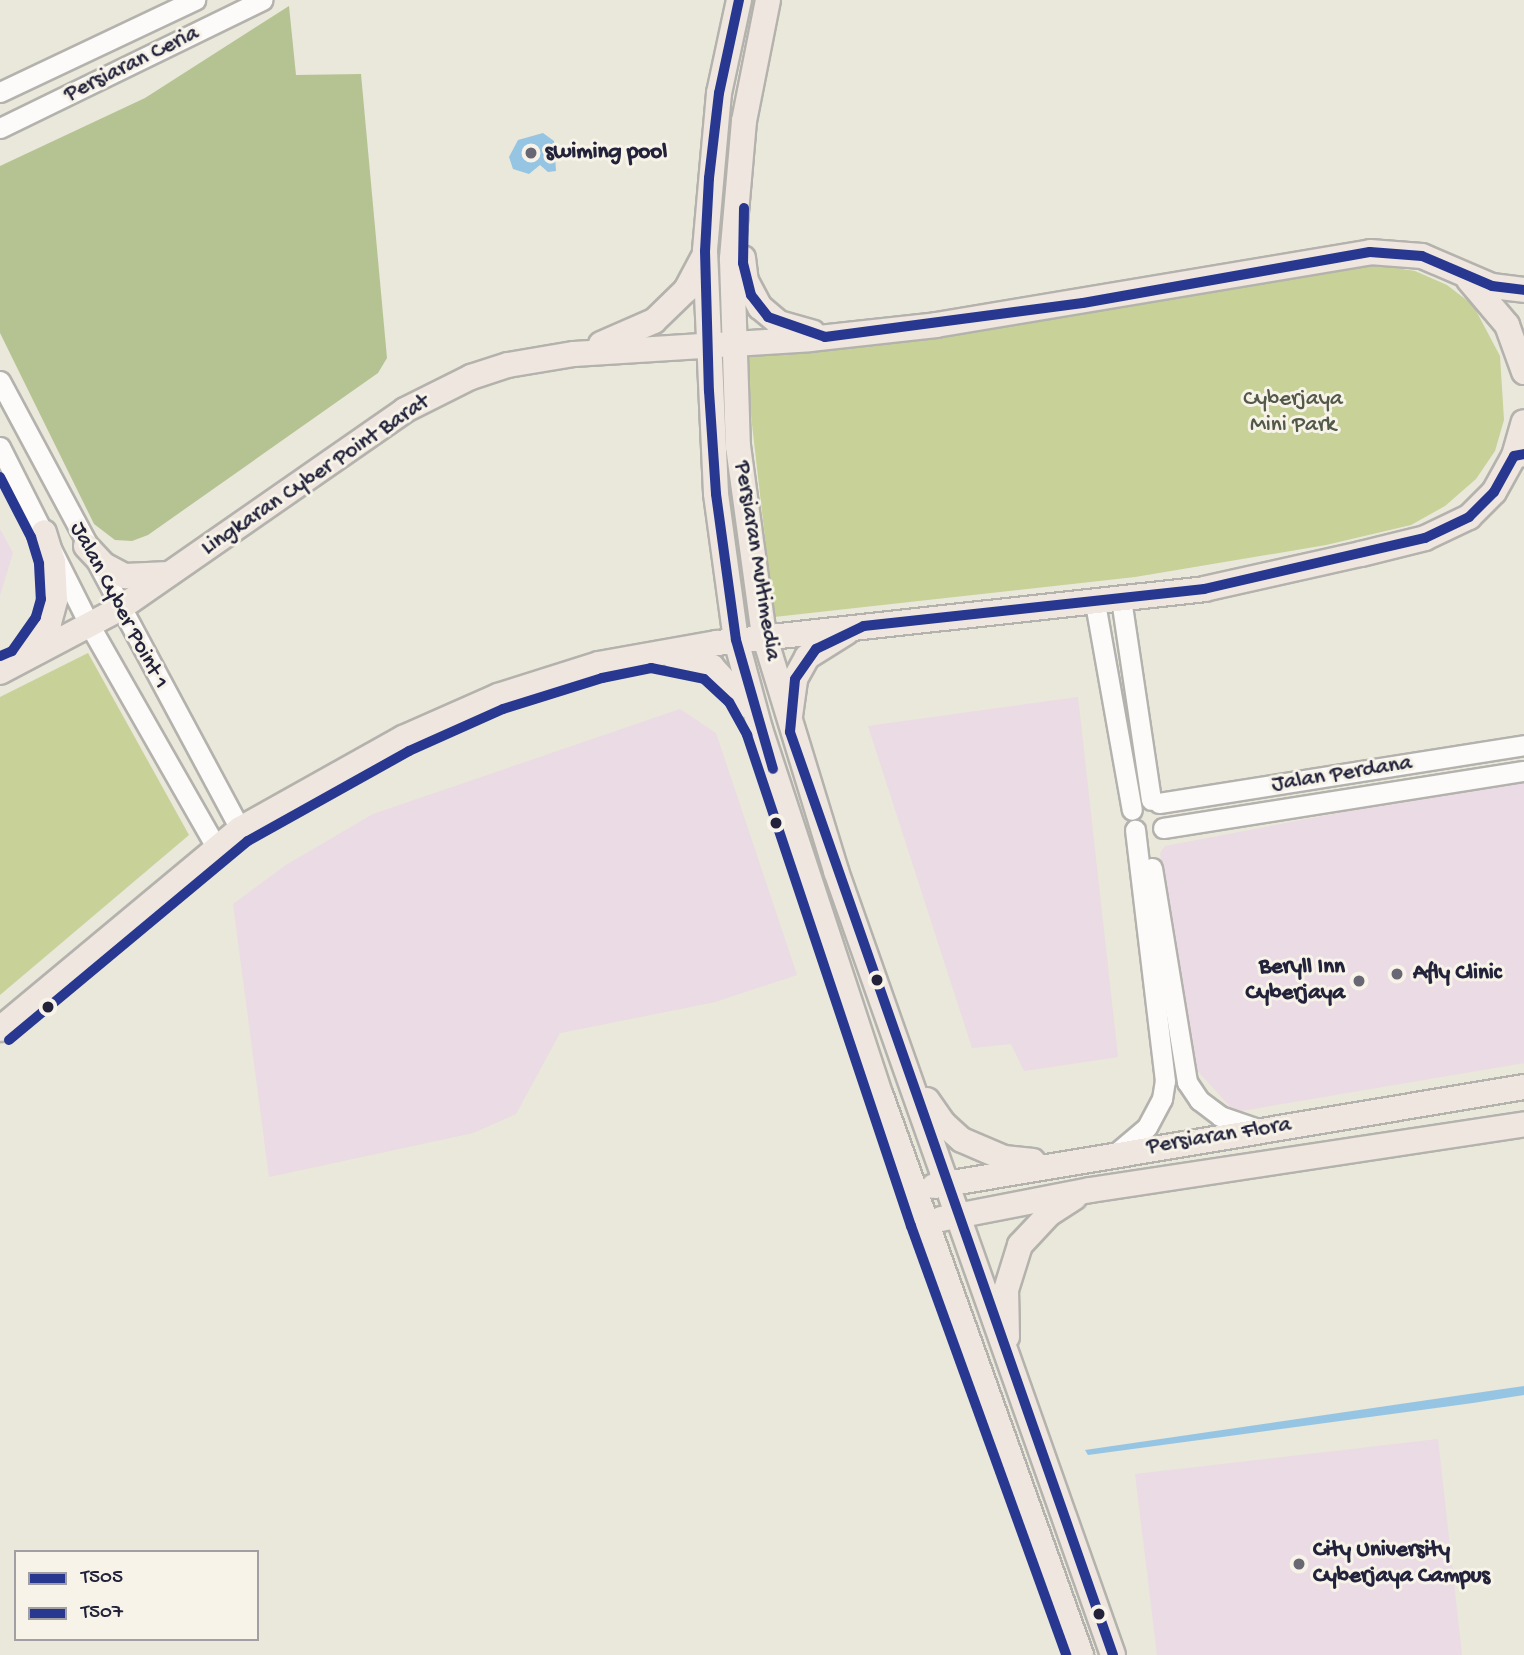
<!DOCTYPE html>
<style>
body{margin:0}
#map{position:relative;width:1524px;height:1655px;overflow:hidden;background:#eae7db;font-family:"Gochi Hand",sans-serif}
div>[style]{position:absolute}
.built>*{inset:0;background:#eadbe4}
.green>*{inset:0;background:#c8d198}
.forest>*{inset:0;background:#b5c393}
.water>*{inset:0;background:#95c5e3}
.roads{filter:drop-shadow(2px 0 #b4b2ad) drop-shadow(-2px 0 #b4b2ad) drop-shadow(0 2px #b4b2ad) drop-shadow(0 -2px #b4b2ad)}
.minor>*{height:19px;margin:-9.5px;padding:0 9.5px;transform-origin:9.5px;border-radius:9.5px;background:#fcfbfa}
.major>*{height:24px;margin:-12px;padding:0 12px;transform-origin:12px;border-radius:12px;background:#efe6df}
.bus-1>*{height:10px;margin:-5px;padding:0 5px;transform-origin:5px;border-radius:5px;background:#283890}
.bus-2>*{height:10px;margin:-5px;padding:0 5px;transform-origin:5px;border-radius:5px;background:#283890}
.dots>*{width:19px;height:19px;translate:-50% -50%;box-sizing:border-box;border:4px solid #f7f3e8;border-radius:50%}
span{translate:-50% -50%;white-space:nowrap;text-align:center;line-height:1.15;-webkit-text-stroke:6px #f7f3e8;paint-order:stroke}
.street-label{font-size:23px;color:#22223b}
.poi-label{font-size:23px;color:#22223b;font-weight:700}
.left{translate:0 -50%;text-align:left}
.right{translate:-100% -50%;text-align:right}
.park-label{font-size:23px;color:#535949}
.legend{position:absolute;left:14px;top:1550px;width:245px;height:91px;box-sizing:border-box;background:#f7f3e8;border:2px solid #a29fa3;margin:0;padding:9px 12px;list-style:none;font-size:21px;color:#22223b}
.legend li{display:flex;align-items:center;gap:14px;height:35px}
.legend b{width:35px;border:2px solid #a29fa3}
</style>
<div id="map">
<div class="built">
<div style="clip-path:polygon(0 529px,13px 553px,0 595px)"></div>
<div style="clip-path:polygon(1078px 697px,1118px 1057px,1024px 1071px,1011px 1044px,972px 1048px,868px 726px)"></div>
<div style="clip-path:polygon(680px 709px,716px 733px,797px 975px,715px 1002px,560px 1033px,516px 1114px,473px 1133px,269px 1177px,233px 904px,286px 865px,373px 814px)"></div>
<div style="clip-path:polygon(1524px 778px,1524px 1063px,1235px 1112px,1194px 1067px,1160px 853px,1165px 846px)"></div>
<div style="clip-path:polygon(1438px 1439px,1462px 1655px,1157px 1655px,1135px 1474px)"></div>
</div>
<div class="green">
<div style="clip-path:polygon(1383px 266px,1415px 271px,1447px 285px,1473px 305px,1500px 356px,1504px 420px,1495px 451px,1476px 479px,1445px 506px,1411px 525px,1326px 545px,1135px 577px,774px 617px,744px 354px,858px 345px,1032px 322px,1339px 267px)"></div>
<div style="clip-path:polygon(88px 653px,189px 835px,0 995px,0 697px)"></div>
</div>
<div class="forest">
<div style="clip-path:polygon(289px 6px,296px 75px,361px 74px,387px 358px,378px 373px,148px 535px,132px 541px,115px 540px,94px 524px,0 333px,0 166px,145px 98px)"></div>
</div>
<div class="water">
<div style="clip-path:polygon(543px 133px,554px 141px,556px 171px,548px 172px,540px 165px,529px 174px,513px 169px,509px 157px,518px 140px)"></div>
<div style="clip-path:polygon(1524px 1386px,1524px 1395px,1473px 1403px,1088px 1455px,1085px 1450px)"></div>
</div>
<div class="roads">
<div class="minor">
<div style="left:0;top:92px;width:216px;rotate:-25.3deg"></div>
<div style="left:0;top:128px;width:292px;rotate:-26deg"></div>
<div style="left:0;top:381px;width:508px;rotate:61.82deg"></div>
<div style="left:0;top:447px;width:200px;rotate:63.3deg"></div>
<div style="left:90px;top:626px;width:254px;rotate:60.3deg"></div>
<div style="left:1121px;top:599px;width:203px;rotate:81.5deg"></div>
<div style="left:1095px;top:603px;width:210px;rotate:79.9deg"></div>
<div style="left:1159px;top:803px;width:370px;rotate:-9deg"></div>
<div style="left:1163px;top:828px;width:365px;rotate:-9deg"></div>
<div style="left:1152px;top:868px;width:217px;rotate:80.7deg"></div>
<div style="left:1187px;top:1082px;width:22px;rotate:56deg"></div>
<div style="left:1199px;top:1100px;width:26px;rotate:37deg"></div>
<div style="left:1220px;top:1116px;width:40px;rotate:18.9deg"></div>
<div style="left:1114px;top:1155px;width:43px;rotate:-40.3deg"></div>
<div style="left:1147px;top:1127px;width:32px;rotate:-62deg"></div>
<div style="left:1162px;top:1099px;width:18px;rotate:-81deg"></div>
<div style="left:1165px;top:1081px;width:253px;rotate:-96.8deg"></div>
</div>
<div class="major">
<div style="left:739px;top:0;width:95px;rotate:102.1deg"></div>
<div style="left:719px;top:93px;width:159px;rotate:95.1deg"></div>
<div style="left:705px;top:251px;width:243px;rotate:87.4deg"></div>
<div style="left:716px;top:494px;width:147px;rotate:82.2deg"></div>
<div style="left:736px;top:640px;width:92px;rotate:74.9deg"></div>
<div style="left:760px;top:729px;width:386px;rotate:71.8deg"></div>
<div style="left:881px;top:1096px;width:594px;rotate:70.31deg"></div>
<div style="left:768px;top:0;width:123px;rotate:101.2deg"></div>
<div style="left:744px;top:121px;width:139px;rotate:95deg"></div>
<div style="left:732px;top:259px;width:187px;rotate:88.2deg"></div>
<div style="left:738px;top:446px;width:191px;rotate:82.2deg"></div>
<div style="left:764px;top:635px;width:247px;rotate:73deg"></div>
<div style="left:836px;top:871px;width:831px;rotate:70.54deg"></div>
<div style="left:743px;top:258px;width:23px;rotate:83deg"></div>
<div style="left:746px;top:281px;width:30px;rotate:62deg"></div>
<div style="left:760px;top:307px;width:25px;rotate:40deg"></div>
<div style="left:779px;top:323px;width:35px;rotate:16deg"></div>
<div style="left:1469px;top:280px;width:59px;rotate:49.8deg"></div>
<div style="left:1507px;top:325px;width:50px;rotate:70.1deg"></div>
<div style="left:601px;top:344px;width:58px;rotate:-23.5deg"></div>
<div style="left:654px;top:321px;width:45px;rotate:-44.1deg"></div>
<div style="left:686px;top:290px;width:36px;rotate:-62deg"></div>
<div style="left:1514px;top:456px;width:35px;rotate:-74deg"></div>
<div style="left:86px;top:546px;width:26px;rotate:47deg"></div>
<div style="left:104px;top:565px;width:24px;rotate:28deg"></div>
<div style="left:125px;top:576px;width:44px;rotate:-2.6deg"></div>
<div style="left:25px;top:656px;width:41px;rotate:-54deg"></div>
<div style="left:49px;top:623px;width:24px;rotate:-75deg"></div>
<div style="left:55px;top:600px;width:38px;rotate:-93deg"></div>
<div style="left:53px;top:562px;width:31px;rotate:-107deg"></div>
<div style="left:673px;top:656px;width:41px;rotate:15.8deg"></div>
<div style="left:712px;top:667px;width:52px;rotate:47.4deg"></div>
<div style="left:0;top:672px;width:135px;rotate:-27.9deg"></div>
<div style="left:119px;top:609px;width:348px;rotate:-34.8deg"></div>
<div style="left:405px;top:410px;width:74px;rotate:-26.6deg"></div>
<div style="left:471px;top:377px;width:39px;rotate:-18deg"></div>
<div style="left:508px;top:365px;width:67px;rotate:-9.5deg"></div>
<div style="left:574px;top:354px;width:236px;rotate:-3.6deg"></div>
<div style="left:810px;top:339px;width:127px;rotate:-6.3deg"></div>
<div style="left:936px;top:325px;width:440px;rotate:-9.5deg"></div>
<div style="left:1370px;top:252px;width:52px;rotate:4.4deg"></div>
<div style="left:1422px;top:256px;width:76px;rotate:23.2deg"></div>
<div style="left:1492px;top:286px;width:32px;rotate:7deg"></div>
<div style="left:790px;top:716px;width:37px;rotate:-82deg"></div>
<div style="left:795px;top:679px;width:25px;rotate:-61deg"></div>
<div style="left:807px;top:657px;width:47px;rotate:-32deg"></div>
<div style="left:0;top:1029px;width:312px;rotate:-39.8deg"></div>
<div style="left:240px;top:829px;width:187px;rotate:-29.2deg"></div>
<div style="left:403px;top:738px;width:104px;rotate:-23.9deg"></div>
<div style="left:498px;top:696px;width:106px;rotate:-17.6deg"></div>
<div style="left:599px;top:664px;width:120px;rotate:-10.1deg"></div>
<div style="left:717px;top:643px;width:490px;rotate:-6.3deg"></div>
<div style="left:1204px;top:589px;width:161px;rotate:-12.6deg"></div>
<div style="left:1361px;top:554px;width:66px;rotate:-14deg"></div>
<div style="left:1425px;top:538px;width:49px;rotate:-25.5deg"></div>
<div style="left:1469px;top:517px;width:35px;rotate:-45deg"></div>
<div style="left:1494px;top:492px;width:41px;rotate:-60.9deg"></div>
<div style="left:1514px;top:456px;width:10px;rotate:-11deg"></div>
<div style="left:927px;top:1100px;width:29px;rotate:55deg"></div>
<div style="left:944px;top:1124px;width:24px;rotate:42deg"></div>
<div style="left:962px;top:1140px;width:46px;rotate:23.2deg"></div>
<div style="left:1004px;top:1158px;width:29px;rotate:6deg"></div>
<div style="left:934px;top:1186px;width:598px;rotate:-9.53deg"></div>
<div style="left:941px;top:1219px;width:152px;rotate:-11deg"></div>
<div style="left:1090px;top:1190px;width:439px;rotate:-8.6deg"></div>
<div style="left:1007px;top:1337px;width:47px;rotate:-91.2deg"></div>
<div style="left:1006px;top:1290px;width:47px;rotate:-72.7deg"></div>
<div style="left:1020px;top:1245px;width:42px;rotate:-46.9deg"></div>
<div style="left:1049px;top:1214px;width:30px;rotate:-33deg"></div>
</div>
</div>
<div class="bus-1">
<div style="left:739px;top:0;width:95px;rotate:102.1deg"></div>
<div style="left:719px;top:93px;width:86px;rotate:96.7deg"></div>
<div style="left:709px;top:178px;width:73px;rotate:93.1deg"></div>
<div style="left:705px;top:251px;width:140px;rotate:88.4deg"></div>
<div style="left:709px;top:391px;width:103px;rotate:86.1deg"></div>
<div style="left:716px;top:494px;width:147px;rotate:82.2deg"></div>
<div style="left:736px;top:640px;width:134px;rotate:74deg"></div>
<div style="left:744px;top:208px;width:55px;rotate:91deg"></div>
<div style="left:743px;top:263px;width:33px;rotate:76deg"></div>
<div style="left:751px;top:295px;width:28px;rotate:52deg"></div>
<div style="left:768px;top:317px;width:60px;rotate:19.3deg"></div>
<div style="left:825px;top:337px;width:260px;rotate:-7.5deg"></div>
<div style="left:1083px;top:303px;width:291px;rotate:-10.1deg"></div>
<div style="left:1370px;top:252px;width:52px;rotate:4.4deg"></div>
<div style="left:1422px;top:256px;width:76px;rotate:23.2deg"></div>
<div style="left:1492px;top:286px;width:32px;rotate:7deg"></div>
<div style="left:1113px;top:1655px;width:978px;rotate:-109.29deg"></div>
<div style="left:790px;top:732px;width:53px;rotate:-84.6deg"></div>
<div style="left:795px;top:679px;width:37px;rotate:-55deg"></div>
<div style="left:816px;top:649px;width:53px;rotate:-25.6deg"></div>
<div style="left:864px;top:626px;width:342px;rotate:-6.2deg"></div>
<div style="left:1204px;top:589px;width:227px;rotate:-13deg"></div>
<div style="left:1425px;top:538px;width:49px;rotate:-25.5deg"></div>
<div style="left:1469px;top:517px;width:35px;rotate:-45deg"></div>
<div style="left:1494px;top:492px;width:41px;rotate:-60.9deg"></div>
<div style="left:1514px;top:456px;width:10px;rotate:-11deg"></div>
</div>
<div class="bus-2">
<div style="left:0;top:477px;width:68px;rotate:62.7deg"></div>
<div style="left:31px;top:537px;width:28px;rotate:73deg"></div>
<div style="left:39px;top:564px;width:35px;rotate:87deg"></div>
<div style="left:41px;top:599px;width:19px;rotate:106deg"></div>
<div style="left:36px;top:617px;width:42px;rotate:125.2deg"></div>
<div style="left:12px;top:651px;width:13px;rotate:157deg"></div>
<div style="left:9px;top:1040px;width:311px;rotate:-39.8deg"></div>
<div style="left:248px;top:841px;width:184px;rotate:-29.2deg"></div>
<div style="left:409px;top:751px;width:103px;rotate:-24.1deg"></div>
<div style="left:503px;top:709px;width:104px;rotate:-17.4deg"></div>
<div style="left:602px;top:678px;width:50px;rotate:-11.5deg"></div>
<div style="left:651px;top:668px;width:54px;rotate:11.7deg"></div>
<div style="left:704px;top:679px;width:34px;rotate:43deg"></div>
<div style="left:729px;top:702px;width:38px;rotate:61deg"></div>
<div style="left:747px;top:735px;width:518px;rotate:71.53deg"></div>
<div style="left:911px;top:1226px;width:456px;rotate:70.1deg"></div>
</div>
<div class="dots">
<div style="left:531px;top:153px;background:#686773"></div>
<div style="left:776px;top:823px;background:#22223b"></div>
<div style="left:1397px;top:974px;background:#686773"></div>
<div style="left:877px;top:980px;background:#22223b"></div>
<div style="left:1359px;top:981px;background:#686773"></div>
<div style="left:48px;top:1007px;background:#22223b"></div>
<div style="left:1299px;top:1564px;background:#686773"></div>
<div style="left:1099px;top:1614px;background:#22223b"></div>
</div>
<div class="street-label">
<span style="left:132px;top:65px;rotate:-26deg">Persiaran Ceria</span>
<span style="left:316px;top:476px;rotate:-34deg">Lingkaran Cyber Point Barat</span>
<span style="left:756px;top:561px;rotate:81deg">Persiaran Multimedia</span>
<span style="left:118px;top:606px;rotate:62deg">Jalan Cyber Point 1</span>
<span style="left:1342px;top:775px;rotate:-9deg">Jalan Perdana</span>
<span style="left:1219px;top:1137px;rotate:-9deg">Persiaran Flora</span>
</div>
<div class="poi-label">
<span class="left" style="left:545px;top:153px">swiming pool</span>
<span class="right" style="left:1345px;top:981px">Beryll Inn<br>Cyberjaya</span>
<span class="left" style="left:1413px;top:974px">Afly Clinic</span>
<span class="left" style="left:1313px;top:1564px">City University<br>Cyberjaya Campus</span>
</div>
<div class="park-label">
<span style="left:1293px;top:413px">Cyberjaya<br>Mini Park</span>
</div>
<ul class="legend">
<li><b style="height:9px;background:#283890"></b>T505</li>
<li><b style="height:9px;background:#283890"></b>T507</li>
</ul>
</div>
